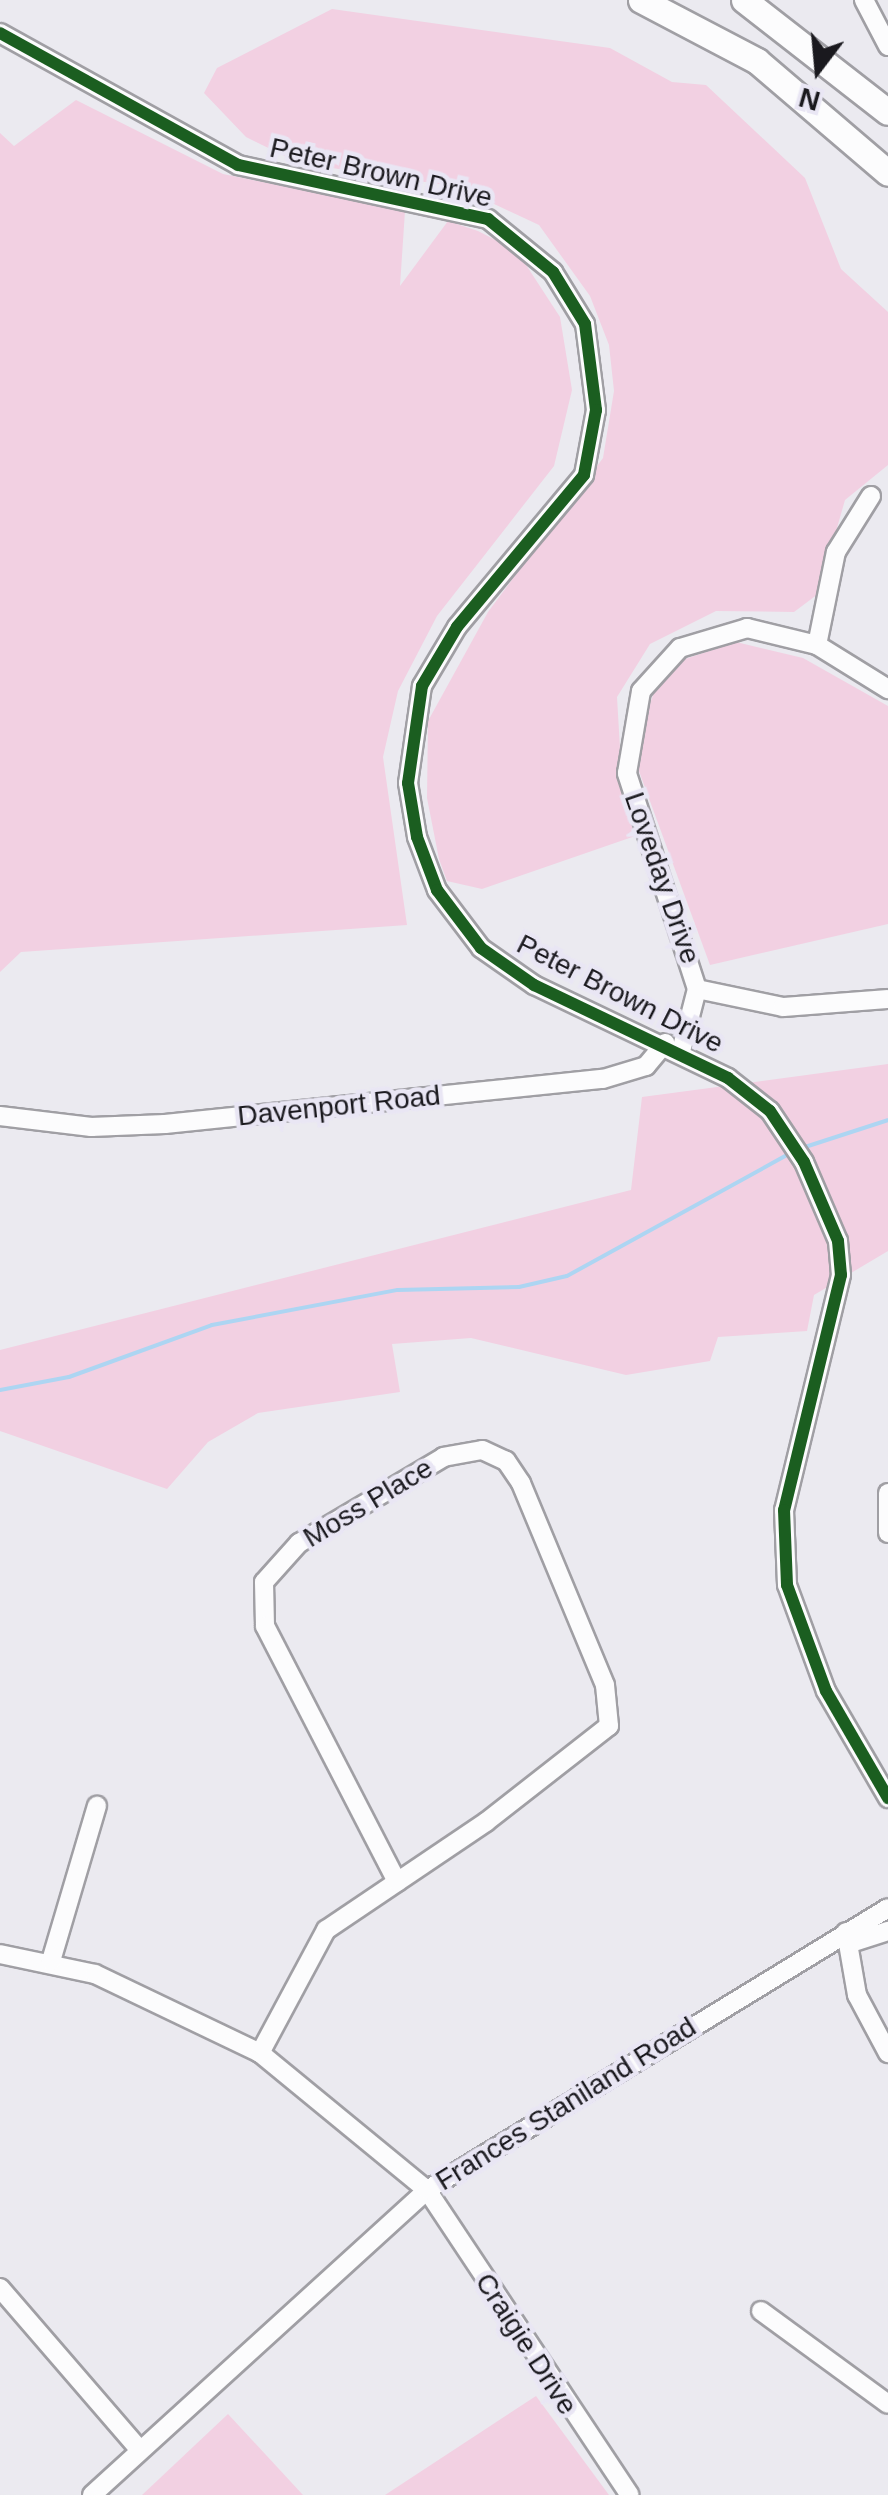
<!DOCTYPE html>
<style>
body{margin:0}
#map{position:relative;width:888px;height:2495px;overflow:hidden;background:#ebeaf0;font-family:Arial,sans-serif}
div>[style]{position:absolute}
.green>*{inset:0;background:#f2d0e2}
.stream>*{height:4px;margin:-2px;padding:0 2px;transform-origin:2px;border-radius:2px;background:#add5f2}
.roads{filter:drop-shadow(2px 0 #a09fa4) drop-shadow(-2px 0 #a09fa4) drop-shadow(0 2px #a09fa4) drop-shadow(0 -2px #a09fa4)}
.minor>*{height:18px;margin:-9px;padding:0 9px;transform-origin:9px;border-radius:9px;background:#fcfcfd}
.highway>*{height:25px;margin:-12.5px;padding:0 12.5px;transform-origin:12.5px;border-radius:12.5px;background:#fcfcfd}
.cycleway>*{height:12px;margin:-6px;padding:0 6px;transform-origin:6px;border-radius:6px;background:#1b5e20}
span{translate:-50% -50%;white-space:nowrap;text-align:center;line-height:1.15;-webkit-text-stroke:9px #e9e6f4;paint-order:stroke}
.street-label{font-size:28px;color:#1a191e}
.north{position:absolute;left:768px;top:20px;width:100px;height:100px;-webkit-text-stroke:8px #e9e6f4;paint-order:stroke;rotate:196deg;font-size:28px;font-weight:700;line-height:40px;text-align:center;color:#1a191e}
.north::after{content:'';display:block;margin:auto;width:35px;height:45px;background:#1a191e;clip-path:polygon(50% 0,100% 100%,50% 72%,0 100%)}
</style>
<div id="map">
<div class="green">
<div style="clip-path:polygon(332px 9px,610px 48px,672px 82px,706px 85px,805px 178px,841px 269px,888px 312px,888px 465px,845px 500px,818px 594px,794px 612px,716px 611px,650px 644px,617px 697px,622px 782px,641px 834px,482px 889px,447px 881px,439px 859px,427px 798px,428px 721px,488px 612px,603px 458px,614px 391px,609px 345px,590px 296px,539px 225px,458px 187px,299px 163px,246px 137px,204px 93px,217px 68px)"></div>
<div style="clip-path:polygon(76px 100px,223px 174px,405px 211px,400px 286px,448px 221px,478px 231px,517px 251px,560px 317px,572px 390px,554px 466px,437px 616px,398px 691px,383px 757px,407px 925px,21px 952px,0 972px,0 133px,14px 146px)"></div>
<div style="clip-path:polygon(736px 642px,803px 658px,888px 706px,888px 924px,710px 965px,632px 752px,655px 690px,685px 659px)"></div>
<div style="clip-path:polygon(888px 1064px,888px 1251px,814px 1295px,807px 1331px,718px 1337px,710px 1361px,626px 1375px,471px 1338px,392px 1344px,400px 1392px,258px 1413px,208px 1442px,167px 1489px,0 1431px,0 1350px,631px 1190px,642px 1097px)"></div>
<div style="clip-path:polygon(536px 2396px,609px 2495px,385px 2495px)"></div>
<div style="clip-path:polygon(228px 2414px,303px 2495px,142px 2495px)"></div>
</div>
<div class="stream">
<div style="left:802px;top:1148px;width:90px;rotate:-18deg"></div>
<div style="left:0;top:1390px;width:70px;rotate:-10.7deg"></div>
<div style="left:69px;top:1377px;width:152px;rotate:-20deg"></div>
<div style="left:212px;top:1325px;width:189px;rotate:-10.7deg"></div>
<div style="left:398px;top:1290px;width:121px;rotate:-1.4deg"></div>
<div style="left:519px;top:1287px;width:49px;rotate:-12.9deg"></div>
<div style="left:567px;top:1276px;width:253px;rotate:-28.8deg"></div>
</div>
<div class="roads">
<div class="minor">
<div style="left:864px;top:0;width:52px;rotate:62.4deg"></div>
<div style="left:0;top:33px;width:272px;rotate:29deg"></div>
<div style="left:238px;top:165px;width:256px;rotate:12.2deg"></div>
<div style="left:488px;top:219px;width:84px;rotate:39.2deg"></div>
<div style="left:553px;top:272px;width:61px;rotate:58.4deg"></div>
<div style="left:585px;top:324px;width:87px;rotate:82.7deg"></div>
<div style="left:596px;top:410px;width:66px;rotate:100.5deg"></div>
<div style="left:584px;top:475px;width:198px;rotate:129.9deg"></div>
<div style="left:457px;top:627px;width:69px;rotate:120.7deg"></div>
<div style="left:422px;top:686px;width:98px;rotate:98.2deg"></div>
<div style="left:408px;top:783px;width:55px;rotate:80.5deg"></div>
<div style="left:417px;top:837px;width:57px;rotate:69.3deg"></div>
<div style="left:437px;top:890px;width:73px;rotate:52.8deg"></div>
<div style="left:481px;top:948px;width:65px;rotate:34.9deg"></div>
<div style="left:534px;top:985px;width:215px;rotate:25.6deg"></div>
<div style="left:728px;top:1078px;width:53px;rotate:38.2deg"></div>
<div style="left:770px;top:1111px;width:61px;rotate:56.3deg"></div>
<div style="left:804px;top:1162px;width:86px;rotate:66.7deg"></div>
<div style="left:838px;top:1241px;width:34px;rotate:85deg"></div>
<div style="left:841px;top:1275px;width:242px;rotate:103.6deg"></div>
<div style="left:784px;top:1510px;width:75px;rotate:87.7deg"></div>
<div style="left:787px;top:1585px;width:113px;rotate:69.8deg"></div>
<div style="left:826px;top:1691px;width:124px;rotate:59.9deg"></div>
<div style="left:817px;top:645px;width:95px;rotate:-78.5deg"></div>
<div style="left:836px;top:552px;width:66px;rotate:-58deg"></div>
<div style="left:697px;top:989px;width:88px;rotate:11.8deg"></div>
<div style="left:783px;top:1007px;width:105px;rotate:-4.4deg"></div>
<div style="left:681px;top:1051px;width:64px;rotate:-75.5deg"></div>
<div style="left:697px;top:989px;width:227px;rotate:-108deg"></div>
<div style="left:627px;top:773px;width:83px;rotate:-80.3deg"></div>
<div style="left:641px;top:691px;width:58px;rotate:-47.8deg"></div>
<div style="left:680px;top:648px;width:70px;rotate:-16.6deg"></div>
<div style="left:747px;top:628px;width:72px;rotate:13.7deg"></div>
<div style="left:817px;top:645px;width:84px;rotate:31.8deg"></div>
<div style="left:0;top:1116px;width:92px;rotate:6.9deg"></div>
<div style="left:91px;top:1127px;width:74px;rotate:-2.3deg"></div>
<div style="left:165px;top:1124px;width:440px;rotate:-5.9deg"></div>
<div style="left:603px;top:1079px;width:45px;rotate:-16.8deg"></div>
<div style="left:646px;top:1066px;width:30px;rotate:-50deg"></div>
<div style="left:888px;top:1493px;width:40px;rotate:90deg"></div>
<div style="left:846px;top:1932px;width:64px;rotate:80.1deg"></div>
<div style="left:857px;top:1995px;width:66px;rotate:61.9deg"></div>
<div style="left:854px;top:1942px;width:36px;rotate:-18deg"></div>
<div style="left:0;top:1954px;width:97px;rotate:11.9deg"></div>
<div style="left:95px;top:1974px;width:183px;rotate:25.6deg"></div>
<div style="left:260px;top:2053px;width:216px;rotate:39.4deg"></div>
<div style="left:427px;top:2190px;width:366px;rotate:56.4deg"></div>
<div style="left:51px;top:1961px;width:162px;rotate:-73.5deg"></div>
<div style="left:260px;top:2053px;width:140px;rotate:-61.8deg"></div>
<div style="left:326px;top:1930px;width:193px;rotate:-34deg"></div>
<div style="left:486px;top:1822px;width:156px;rotate:-38deg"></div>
<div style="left:609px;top:1726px;width:41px;rotate:-95.6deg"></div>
<div style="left:605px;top:1685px;width:219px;rotate:-112.6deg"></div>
<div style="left:521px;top:1483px;width:27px;rotate:-124deg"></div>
<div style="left:506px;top:1461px;width:26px;rotate:-155deg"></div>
<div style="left:482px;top:1450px;width:39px;rotate:170deg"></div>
<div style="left:444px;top:1457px;width:169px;rotate:149.3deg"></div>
<div style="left:299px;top:1543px;width:52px;rotate:131.9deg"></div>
<div style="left:264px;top:1582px;width:44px;rotate:88.7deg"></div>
<div style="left:265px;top:1626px;width:288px;rotate:62.7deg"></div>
<div style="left:0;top:2288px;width:214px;rotate:49.2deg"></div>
<div style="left:761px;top:2311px;width:157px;rotate:36.2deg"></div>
<div style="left:92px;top:2495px;width:453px;rotate:-42.3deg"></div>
<div style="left:427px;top:2190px;width:540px;rotate:-31.45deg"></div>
</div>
<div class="highway">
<div style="left:641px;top:0;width:131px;rotate:27.7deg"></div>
<div style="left:757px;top:61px;width:172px;rotate:40.5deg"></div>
<div style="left:744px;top:0;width:182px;rotate:37.9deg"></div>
</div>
</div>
<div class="cycleway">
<div style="left:0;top:33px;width:272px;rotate:29deg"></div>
<div style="left:238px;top:165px;width:256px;rotate:12.2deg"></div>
<div style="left:488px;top:219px;width:84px;rotate:39.2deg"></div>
<div style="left:553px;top:272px;width:61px;rotate:58.4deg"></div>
<div style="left:585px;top:324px;width:87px;rotate:82.7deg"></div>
<div style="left:596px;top:410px;width:66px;rotate:100.5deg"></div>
<div style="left:584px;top:475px;width:198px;rotate:129.9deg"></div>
<div style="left:457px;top:627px;width:69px;rotate:120.7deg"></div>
<div style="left:422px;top:686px;width:98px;rotate:98.2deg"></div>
<div style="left:408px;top:783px;width:55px;rotate:80.5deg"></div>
<div style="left:417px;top:837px;width:57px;rotate:69.3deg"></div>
<div style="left:437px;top:890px;width:73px;rotate:52.8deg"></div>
<div style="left:481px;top:948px;width:65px;rotate:34.9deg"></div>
<div style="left:534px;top:985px;width:215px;rotate:25.6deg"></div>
<div style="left:728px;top:1078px;width:53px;rotate:38.2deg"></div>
<div style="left:770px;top:1111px;width:61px;rotate:56.3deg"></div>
<div style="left:804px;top:1162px;width:86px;rotate:66.7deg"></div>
<div style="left:838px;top:1241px;width:34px;rotate:85deg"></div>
<div style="left:841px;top:1275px;width:242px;rotate:103.6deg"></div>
<div style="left:784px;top:1510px;width:75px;rotate:87.7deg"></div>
<div style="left:787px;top:1585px;width:113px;rotate:69.8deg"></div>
<div style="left:826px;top:1691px;width:124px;rotate:59.9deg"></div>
</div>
<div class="street-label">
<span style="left:381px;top:173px;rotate:13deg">Peter Brown Drive</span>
<span style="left:662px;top:878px;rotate:71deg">Loveday Drive</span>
<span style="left:620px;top:994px;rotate:27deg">Peter Brown Drive</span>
<span style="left:339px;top:1106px;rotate:-6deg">Davenport Road</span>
<span style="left:368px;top:1503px;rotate:-31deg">Moss Place</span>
<span style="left:566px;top:2104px;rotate:-32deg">Frances Staniland Road</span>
<span style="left:526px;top:2344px;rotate:57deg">Craigie Drive</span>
</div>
<div class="north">N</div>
</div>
